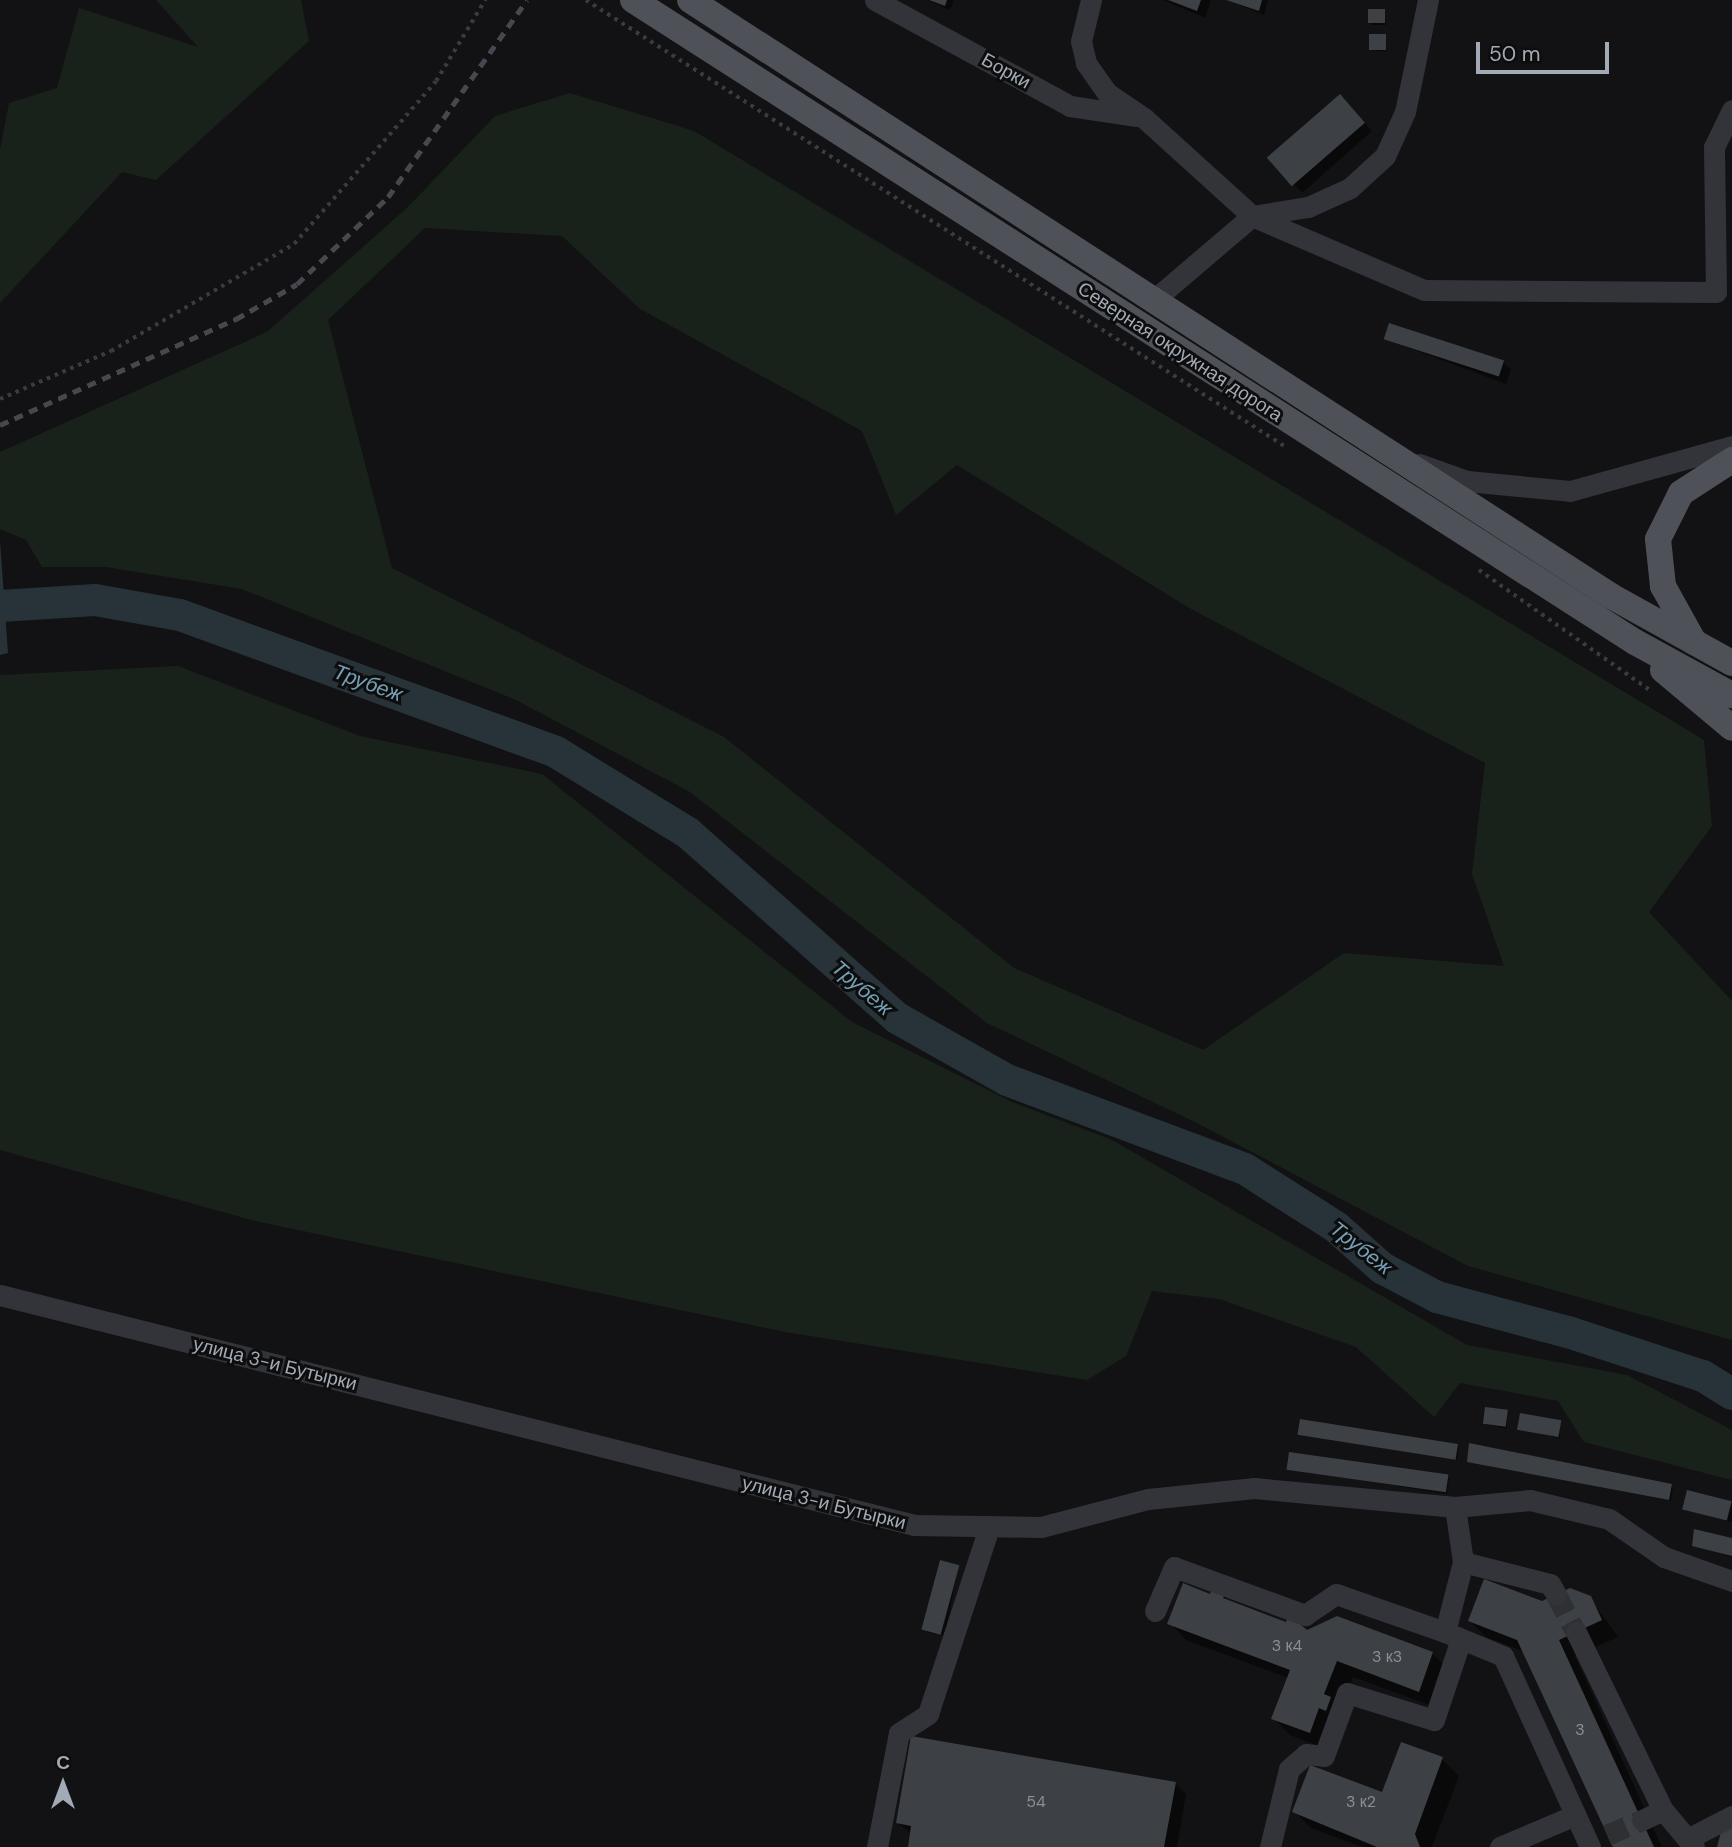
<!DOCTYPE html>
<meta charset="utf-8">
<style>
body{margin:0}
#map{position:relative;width:1732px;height:1847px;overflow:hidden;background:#121214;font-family:"DM Sans",sans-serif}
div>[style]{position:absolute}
.green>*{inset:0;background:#19221a}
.water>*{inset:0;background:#273338}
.shadow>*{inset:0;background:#0007}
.river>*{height:32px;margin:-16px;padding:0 16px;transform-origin:16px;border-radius:16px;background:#273338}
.building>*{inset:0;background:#3d4044;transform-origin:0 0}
.minor-tunnel>*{height:21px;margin-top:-10.5px;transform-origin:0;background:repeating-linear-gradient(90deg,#2f3034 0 21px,transparent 0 31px)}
.path>*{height:3.5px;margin-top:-1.75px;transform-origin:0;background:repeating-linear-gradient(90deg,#383b40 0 3.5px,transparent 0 8.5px)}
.minor>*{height:21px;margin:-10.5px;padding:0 10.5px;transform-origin:10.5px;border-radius:10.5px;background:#323439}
.major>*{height:26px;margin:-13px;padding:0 13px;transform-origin:13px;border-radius:13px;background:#4e5158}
.rail>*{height:5px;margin-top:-2.5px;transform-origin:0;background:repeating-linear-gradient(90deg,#45484e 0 9px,transparent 0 16px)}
span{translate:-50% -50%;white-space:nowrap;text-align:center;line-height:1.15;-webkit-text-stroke:6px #0d0d0e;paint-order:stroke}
.number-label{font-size:16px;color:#89909a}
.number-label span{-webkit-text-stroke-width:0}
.street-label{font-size:19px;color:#a2aab6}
.water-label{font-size:21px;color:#749fb5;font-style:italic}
.north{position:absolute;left:28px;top:1749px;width:70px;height:70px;-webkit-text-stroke:5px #0d0d0e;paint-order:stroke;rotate:0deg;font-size:19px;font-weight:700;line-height:28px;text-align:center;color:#a2aab6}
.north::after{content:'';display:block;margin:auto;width:24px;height:32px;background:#a2aab6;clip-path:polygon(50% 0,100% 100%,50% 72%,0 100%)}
.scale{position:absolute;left:1476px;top:42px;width:133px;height:32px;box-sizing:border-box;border:4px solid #a2aab6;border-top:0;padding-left:9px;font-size:21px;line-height:24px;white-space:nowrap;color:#a2aab6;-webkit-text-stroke:5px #0d0d0e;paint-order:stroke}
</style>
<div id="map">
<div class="green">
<div style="clip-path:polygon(156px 0,301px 0,309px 41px,156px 180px,122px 172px,0 303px,0 150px,9px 103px,57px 88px,79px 8px,198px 47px)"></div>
<div style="clip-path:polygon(evenodd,570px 93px,694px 131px,1704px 740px,1712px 826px,1649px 912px,1732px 1001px,1732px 1340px,1468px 1266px,1197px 1123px,987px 1023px,690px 792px,516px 700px,242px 589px,106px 567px,42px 567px,26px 540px,0 529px,0 452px,267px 332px,408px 207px,495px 116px,570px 93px,425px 228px,562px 236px,640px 309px,862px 431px,896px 515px,957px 465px,1191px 609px,1485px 763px,1472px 874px,1504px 966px,1344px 953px,1203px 1050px,1014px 968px,724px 737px,392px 568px,328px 320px,425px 228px)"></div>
<div style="clip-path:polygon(178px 666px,360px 736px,542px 774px,852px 1022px,1012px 1102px,1112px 1140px,1467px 1345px,1627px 1375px,1732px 1430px,1732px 1480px,1584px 1442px,1558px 1401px,1460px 1383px,1434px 1417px,1356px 1347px,1219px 1299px,1152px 1291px,1126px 1356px,1087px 1380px,785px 1332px,255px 1221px,0 1150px,0 675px)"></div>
</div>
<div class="water">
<div style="clip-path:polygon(0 541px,8px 653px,0 655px)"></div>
</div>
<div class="shadow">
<div style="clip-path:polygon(927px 0,954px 0,950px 10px)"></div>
<div style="clip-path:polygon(1163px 0,1211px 0,1205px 18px)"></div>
<div style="clip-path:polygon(1227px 0,1268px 0,1264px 15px)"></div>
<div style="clip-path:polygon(1384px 11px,1386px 25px,1372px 25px,1370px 23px)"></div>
<div style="clip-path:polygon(1385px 36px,1387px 51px,1373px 51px,1371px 49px)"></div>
<div style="clip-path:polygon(1347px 104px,1372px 131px,1302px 193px,1270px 158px)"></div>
<div style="clip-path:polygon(1385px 339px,1503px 362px,1511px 370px,1506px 384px)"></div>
<div style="clip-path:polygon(1507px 1412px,1507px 1429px,1484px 1424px)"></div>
<div style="clip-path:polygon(1560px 1422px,1560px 1438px,1520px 1429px)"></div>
<div style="clip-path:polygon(1299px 1434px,1457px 1444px,1459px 1446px,1457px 1460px)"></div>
<div style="clip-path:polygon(1469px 1461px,1671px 1485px,1673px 1487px,1671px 1501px)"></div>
<div style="clip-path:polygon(1289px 1469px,1447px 1476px,1449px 1478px,1447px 1494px)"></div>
<div style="clip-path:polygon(1732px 1503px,1732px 1522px,1685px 1510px)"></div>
<div style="clip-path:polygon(1732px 1539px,1732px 1557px,1693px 1545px)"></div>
<div style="clip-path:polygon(958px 1567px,945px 1636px,928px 1632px,926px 1630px)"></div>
<div style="clip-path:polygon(1227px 1595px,1224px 1601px,1293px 1627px,1303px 1623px,1301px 1630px,1432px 1653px,1449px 1670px,1435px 1707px,1353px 1677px,1326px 1749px,1290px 1735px,1273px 1718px,1288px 1678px,1186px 1640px,1170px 1623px,1211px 1596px)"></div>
<div style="clip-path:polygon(1590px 1598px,1618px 1637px,1575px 1656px,1662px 1847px,1614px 1847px,1525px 1652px,1486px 1637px,1470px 1621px)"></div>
<div style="clip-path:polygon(1442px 1759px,1459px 1776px,1432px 1847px,1362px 1847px,1311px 1828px,1294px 1811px,1383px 1794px)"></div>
<div style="clip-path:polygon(1175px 1783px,1186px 1794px,1177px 1847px,910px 1847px,912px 1834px,898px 1823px)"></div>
</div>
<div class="river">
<div style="left:0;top:606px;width:95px;rotate:-3.6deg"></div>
<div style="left:95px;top:600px;width:86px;rotate:10deg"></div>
<div style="left:180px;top:615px;width:400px;rotate:20deg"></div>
<div style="left:556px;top:752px;width:155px;rotate:31.5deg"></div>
<div style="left:688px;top:833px;width:279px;rotate:41.5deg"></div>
<div style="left:897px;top:1018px;width:126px;rotate:29.4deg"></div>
<div style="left:1007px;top:1080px;width:254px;rotate:20.5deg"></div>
<div style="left:1245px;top:1169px;width:108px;rotate:32.5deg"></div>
<div style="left:1336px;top:1227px;width:62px;rotate:41.7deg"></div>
<div style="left:1382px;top:1268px;width:62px;rotate:27.8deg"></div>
<div style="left:1437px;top:1297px;width:136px;rotate:15deg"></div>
<div style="left:1568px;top:1332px;width:142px;rotate:18.1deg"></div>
<div style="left:1703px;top:1376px;width:34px;rotate:32deg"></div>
</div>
<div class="building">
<div style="clip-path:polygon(929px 0,947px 0,945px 6px)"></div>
<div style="clip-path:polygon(1168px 0,1201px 0,1197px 11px)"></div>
<div style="clip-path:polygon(1226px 0,1262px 0,1259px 11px)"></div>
<div style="left:1385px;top:9px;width:14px;height:17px;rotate:90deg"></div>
<div style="left:1386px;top:34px;width:16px;height:17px;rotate:90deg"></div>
<div style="left:1340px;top:94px;width:38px;height:97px;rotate:49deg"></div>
<div style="left:1389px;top:323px;width:121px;height:17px;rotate:18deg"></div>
<div style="left:1485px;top:1407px;width:23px;height:17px;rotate:7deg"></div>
<div style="left:1520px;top:1413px;width:42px;height:17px;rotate:10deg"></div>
<div style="left:1300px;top:1419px;width:160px;height:16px;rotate:9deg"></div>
<div style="clip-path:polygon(1469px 1443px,1672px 1484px,1669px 1500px,1467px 1462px)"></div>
<div style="left:1289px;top:1452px;width:161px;height:18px;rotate:8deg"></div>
<div style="left:1687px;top:1490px;width:46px;height:20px;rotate:14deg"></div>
<div style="clip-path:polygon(1694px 1529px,1732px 1538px,1732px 1556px,1692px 1546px)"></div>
<div style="left:940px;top:1560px;width:20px;height:72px;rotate:15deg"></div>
<div style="clip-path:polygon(1484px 1579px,1542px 1601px,1570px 1588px,1591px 1596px,1602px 1620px,1559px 1640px,1654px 1847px,1613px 1847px,1517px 1640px,1468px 1621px)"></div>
<div style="clip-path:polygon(1183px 1583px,1210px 1594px,1212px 1587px,1226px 1592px,1223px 1598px,1286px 1622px,1289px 1615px,1307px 1630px,1337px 1616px,1433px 1652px,1419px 1692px,1337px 1661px,1324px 1694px,1331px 1697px,1326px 1711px,1319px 1708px,1310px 1733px,1271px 1719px,1290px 1670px,1167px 1624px)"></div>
<div style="clip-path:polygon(911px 1736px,1176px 1782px,1164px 1847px,908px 1847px,911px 1826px,896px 1823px)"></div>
<div style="clip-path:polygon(1401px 1742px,1443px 1757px,1415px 1834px,1420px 1847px,1377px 1847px,1292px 1812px,1310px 1765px,1382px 1792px)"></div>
<div style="clip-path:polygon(1732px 1826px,1732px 1847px,1717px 1847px,1721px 1832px)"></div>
</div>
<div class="minor-tunnel">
<div style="left:1556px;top:1594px;width:43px;rotate:62.2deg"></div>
<div style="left:1607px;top:1835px;width:38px;rotate:-23deg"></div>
</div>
<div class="path">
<div style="left:586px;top:0;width:831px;rotate:32.56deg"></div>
<div style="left:0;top:399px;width:121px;rotate:-23.4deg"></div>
<div style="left:111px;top:351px;width:212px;rotate:-30.3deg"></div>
<div style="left:294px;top:244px;width:216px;rotate:-48.9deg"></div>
<div style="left:436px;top:81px;width:95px;rotate:-58.8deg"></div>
<div style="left:1479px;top:570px;width:209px;rotate:35.1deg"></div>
</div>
<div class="minor">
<div style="left:875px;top:0;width:222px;rotate:28.5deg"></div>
<div style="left:1070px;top:106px;width:66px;rotate:8.7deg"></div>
<div style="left:1091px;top:0;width:42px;rotate:103.7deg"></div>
<div style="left:1081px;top:41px;width:23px;rotate:77deg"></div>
<div style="left:1086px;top:63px;width:37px;rotate:55deg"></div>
<div style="left:1107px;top:93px;width:45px;rotate:34deg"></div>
<div style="left:1144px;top:118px;width:146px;rotate:42.2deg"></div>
<div style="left:1252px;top:216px;width:187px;rotate:23.3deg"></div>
<div style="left:1424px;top:290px;width:292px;rotate:0.4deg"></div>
<div style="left:1716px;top:292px;width:145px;rotate:-90.8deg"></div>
<div style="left:1714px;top:147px;width:41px;rotate:-64.1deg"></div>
<div style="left:1156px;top:298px;width:126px;rotate:-40.5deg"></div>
<div style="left:1252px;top:216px;width:57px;rotate:-9.1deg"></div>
<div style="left:1308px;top:207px;width:46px;rotate:-24.3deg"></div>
<div style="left:1350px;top:188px;width:47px;rotate:-42.4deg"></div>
<div style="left:1385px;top:156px;width:48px;rotate:-65.6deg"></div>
<div style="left:1405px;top:112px;width:114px;rotate:-78.4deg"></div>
<div style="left:1419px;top:464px;width:51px;rotate:19.5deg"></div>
<div style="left:1467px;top:481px;width:103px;rotate:5.5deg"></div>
<div style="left:1570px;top:491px;width:168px;rotate:-15.5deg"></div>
<div style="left:0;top:1295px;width:942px;rotate:14.12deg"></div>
<div style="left:914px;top:1525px;width:127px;rotate:0.9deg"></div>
<div style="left:1041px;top:1527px;width:111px;rotate:-14.7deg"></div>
<div style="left:1148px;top:1499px;width:107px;rotate:-5.9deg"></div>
<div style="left:1254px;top:1488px;width:202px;rotate:5.4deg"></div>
<div style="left:1455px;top:1507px;width:75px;rotate:-5.3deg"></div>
<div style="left:1530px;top:1500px;width:81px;rotate:13.5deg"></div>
<div style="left:1609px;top:1519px;width:67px;rotate:34.6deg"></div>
<div style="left:1664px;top:1557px;width:72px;rotate:19.4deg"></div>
<div style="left:1455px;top:1507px;width:56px;rotate:81.7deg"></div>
<div style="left:1463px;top:1562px;width:72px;rotate:104.4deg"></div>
<div style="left:1445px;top:1632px;width:63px;rotate:22.5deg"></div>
<div style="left:1503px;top:1656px;width:210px;rotate:65.5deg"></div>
<div style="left:1463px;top:1562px;width:90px;rotate:14.2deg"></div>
<div style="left:1550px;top:1584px;width:12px;rotate:59deg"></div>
<div style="left:1155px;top:1611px;width:48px;rotate:-66.6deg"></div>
<div style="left:1174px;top:1567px;width:140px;rotate:20.1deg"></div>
<div style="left:1305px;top:1615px;width:37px;rotate:-34deg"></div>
<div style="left:1336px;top:1594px;width:115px;rotate:19.2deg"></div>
<div style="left:1576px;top:1632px;width:198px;rotate:64deg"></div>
<div style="left:1663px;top:1810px;width:48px;rotate:50deg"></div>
<div style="left:1642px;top:1820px;width:23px;rotate:-25deg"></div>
<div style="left:1689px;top:1838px;width:48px;rotate:-27.1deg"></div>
<div style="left:877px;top:1847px;width:116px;rotate:-79.1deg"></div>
<div style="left:899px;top:1733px;width:35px;rotate:-33deg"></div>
<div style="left:928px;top:1714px;width:197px;rotate:-71.9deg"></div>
<div style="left:1270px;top:1847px;width:80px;rotate:-76.3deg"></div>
<div style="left:1289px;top:1769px;width:23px;rotate:-41deg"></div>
<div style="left:1306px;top:1754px;width:18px;rotate:6deg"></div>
<div style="left:1324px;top:1756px;width:67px;rotate:-69.9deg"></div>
<div style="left:1347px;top:1693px;width:91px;rotate:17.2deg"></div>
<div style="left:1434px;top:1720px;width:85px;rotate:-71.6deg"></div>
<div style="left:1500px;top:1847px;width:82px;rotate:-23.1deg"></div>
</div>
<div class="major">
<div style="left:633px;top:0;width:1190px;rotate:32.65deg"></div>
<div style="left:1635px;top:642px;width:111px;rotate:28.7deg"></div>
<div style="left:690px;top:0;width:1097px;rotate:32.91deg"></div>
<div style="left:1611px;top:596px;width:138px;rotate:29deg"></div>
<div style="left:1694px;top:642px;width:64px;rotate:-119deg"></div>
<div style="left:1663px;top:586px;width:47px;rotate:-96.1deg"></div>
<div style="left:1658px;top:539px;width:51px;rotate:-63.4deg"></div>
<div style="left:1681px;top:493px;width:61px;rotate:-32.9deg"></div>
<div style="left:1663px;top:670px;width:90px;rotate:40deg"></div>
</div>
<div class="rail">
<div style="left:0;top:425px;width:259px;rotate:-24.2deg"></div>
<div style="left:236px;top:319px;width:70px;rotate:-29.8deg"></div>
<div style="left:297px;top:284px;width:126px;rotate:-43.7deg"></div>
<div style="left:388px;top:197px;width:241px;rotate:-54.8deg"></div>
</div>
<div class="number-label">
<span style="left:1287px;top:1646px">3 к4</span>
<span style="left:1387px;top:1657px">3 к3</span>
<span style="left:1580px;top:1730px">3</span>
<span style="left:1036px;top:1802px">54</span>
<span style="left:1361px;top:1802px">3 к2</span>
</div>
<div class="street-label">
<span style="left:1006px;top:71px;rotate:29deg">Борки</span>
<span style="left:1180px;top:352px;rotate:33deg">Северная окружная дорога</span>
<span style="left:275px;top:1364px;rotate:14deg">улица 3-и Бутырки</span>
<span style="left:824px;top:1503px;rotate:14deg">улица 3-и Бутырки</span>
</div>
<div class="water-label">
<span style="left:368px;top:683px;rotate:20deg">Трубеж</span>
<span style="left:862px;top:988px;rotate:41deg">Трубеж</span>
<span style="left:1361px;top:1248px;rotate:38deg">Трубеж</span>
</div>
<div class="north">С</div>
<div class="scale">50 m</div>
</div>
